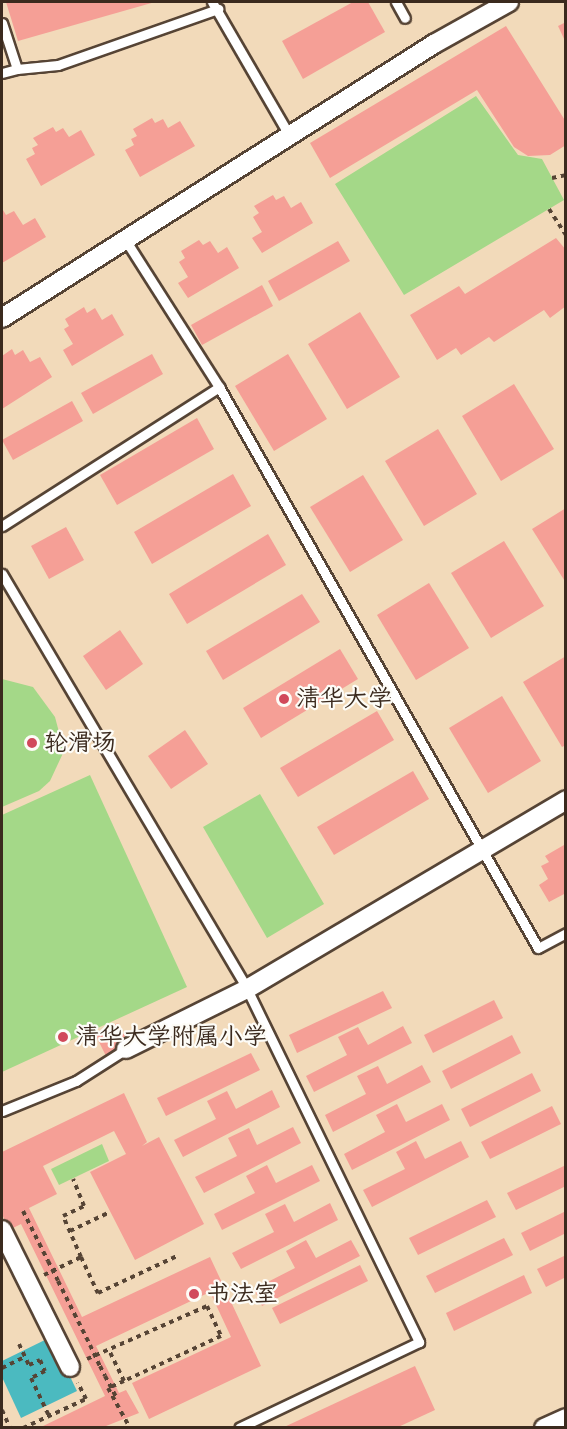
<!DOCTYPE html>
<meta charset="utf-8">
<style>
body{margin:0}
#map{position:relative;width:567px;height:1429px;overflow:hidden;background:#f2daba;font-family:Caveat,"LXGW WenKai TC",sans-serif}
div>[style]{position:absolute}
.green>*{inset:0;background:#a4d888}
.water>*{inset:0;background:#4bbac0}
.building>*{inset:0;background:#f59f96}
.path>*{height:4px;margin-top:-2px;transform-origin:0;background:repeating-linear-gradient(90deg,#564435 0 4.5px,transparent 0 9px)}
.roads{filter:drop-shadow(2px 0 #564435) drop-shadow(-2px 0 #564435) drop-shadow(0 2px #564435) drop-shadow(0 -2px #564435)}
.service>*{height:9px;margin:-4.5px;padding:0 4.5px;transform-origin:4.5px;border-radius:4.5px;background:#fff}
.minor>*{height:18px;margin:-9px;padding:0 9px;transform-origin:9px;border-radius:9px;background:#fff}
.path-bridge>*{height:4px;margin-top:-2px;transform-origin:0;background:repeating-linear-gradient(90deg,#564435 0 4.5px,transparent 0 9px)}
.dots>*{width:16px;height:16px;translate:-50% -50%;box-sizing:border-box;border:3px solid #fdfcf7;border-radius:50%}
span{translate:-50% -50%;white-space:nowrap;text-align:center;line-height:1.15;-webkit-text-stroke:4.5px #fdfcf7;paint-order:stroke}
.poi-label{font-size:24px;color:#3b2a1e}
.left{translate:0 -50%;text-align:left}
.frame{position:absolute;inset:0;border:3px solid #3b2a1e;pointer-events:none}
</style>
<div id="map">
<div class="green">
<i style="clip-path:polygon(476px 96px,518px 155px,542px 159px,564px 200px,404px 295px,335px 184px)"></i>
<i style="clip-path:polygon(2px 679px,33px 687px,55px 717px,64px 751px,50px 781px,39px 791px,2px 807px)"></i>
<i style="clip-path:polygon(90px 775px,187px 987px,2px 1072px,2px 815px)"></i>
<i style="clip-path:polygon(260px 794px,324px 904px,267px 938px,203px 827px)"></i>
<i style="clip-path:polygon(102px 1144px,109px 1161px,59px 1185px,51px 1169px)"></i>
</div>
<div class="water">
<i style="clip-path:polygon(51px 1337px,77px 1391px,21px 1418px,2px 1377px,2px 1361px)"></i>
</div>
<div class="building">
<i style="clip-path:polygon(6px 2px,155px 2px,18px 41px)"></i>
<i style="clip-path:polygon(353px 2px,368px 2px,385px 32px,303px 79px,282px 41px)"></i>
<i style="clip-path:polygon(566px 22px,566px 43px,558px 26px)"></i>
<i style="clip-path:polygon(506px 26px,566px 122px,566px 145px,550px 155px,528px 156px,514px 147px,477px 90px,330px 178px,310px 143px)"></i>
<i style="clip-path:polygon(152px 118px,155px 123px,163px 119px,168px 128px,180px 121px,195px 146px,140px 177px,125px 150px,134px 145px,131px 139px,137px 136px,133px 129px)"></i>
<i style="clip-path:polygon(53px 127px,56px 132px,63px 128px,69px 137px,81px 130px,95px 155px,41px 186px,26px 159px,35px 154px,32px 148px,38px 145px,33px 138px)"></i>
<i style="clip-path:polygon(273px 195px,276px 200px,284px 196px,291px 208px,301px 202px,313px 223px,262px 253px,252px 238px,262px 232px,253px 217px,259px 213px,254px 206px)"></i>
<i style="clip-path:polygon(3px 210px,6px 215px,14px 211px,23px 225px,35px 218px,46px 237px,2px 263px)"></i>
<i style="clip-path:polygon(556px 238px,566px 250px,566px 306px,550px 318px,544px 310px,494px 342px,489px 337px,461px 355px,456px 348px,437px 360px,410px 315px,459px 286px,465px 294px)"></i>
<i style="clip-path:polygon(199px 240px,203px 245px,210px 241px,218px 253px,227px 247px,239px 268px,188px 298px,178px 283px,188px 277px,179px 262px,185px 258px,181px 251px)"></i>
<i style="clip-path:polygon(338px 241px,350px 261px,279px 301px,268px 281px)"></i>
<i style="clip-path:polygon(262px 285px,273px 306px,202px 345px,191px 325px)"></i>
<i style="clip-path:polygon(84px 307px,87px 313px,95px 308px,102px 320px,112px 314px,124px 335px,72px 366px,63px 350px,73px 344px,64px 329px,69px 326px,65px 319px)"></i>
<i style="clip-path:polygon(360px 312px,400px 377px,347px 409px,308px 344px)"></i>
<i style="clip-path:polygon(12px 349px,15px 355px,23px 350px,30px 362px,40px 357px,52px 377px,2px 409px,2px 356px)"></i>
<i style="clip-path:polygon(152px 354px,163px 374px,93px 414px,81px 393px)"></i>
<i style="clip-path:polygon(288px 354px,327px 419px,274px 451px,235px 386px)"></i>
<i style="clip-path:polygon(514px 384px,554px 449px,501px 481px,462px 416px)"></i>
<i style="clip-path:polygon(72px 401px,83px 421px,13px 460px,2px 440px)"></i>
<i style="clip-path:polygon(197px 418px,214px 449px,117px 505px,100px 475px)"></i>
<i style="clip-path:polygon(438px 429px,477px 494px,424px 526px,385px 461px)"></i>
<i style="clip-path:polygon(233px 474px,251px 506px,152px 564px,134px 532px)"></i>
<i style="clip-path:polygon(363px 475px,403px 540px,350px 572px,310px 507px)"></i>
<i style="clip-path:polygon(566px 508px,566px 583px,532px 529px)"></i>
<i style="clip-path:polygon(66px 527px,84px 560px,49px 579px,31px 546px)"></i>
<i style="clip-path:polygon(268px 534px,286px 565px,187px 624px,169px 594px)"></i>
<i style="clip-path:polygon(504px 541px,544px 606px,491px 638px,451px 573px)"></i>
<i style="clip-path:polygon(429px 583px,469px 648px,416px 680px,377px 615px)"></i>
<i style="clip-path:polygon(302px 594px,320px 622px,223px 680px,206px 651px)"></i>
<i style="clip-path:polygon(120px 630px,143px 664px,106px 690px,83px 656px)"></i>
<i style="clip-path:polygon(340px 649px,358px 679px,261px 738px,243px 708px)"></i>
<i style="clip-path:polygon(566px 656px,566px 745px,562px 747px,523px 682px)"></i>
<i style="clip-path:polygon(502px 696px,541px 761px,488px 793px,449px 728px)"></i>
<i style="clip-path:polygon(377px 711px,394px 740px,298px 797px,280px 768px)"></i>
<i style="clip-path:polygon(185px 730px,208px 764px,171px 789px,148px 756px)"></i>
<i style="clip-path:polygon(413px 771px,429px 799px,334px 855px,317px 827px)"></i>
<i style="clip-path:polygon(564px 845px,566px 893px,549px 902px,539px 885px,548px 879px,541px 866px,549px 862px,545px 856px)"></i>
<i style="clip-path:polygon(383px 991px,392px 1008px,297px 1053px,289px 1035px)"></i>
<i style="clip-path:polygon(494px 1000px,503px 1018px,433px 1053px,424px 1035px)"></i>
<i style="clip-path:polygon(118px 1023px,129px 1044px,106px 1056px,95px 1034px)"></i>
<i style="clip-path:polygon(403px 1026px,412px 1043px,314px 1092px,306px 1076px,347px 1055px,338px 1037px,358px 1027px,368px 1045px)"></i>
<i style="clip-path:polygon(512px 1035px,521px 1053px,451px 1089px,442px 1071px)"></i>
<i style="clip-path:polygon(251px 1053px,260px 1070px,166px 1116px,157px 1098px)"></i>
<i style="clip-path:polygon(422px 1065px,431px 1082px,333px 1132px,325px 1115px,366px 1094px,357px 1076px,378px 1066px,387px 1084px)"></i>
<i style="clip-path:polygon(532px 1073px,541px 1091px,470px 1127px,461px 1109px)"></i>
<i style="clip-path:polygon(272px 1090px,280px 1107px,183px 1157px,174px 1140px,216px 1119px,207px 1101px,227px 1091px,236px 1109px)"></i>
<i style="clip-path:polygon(124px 1093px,147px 1142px,142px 1146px,159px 1137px,204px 1224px,135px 1260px,90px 1172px,126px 1154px,114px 1131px,43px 1166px,57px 1194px,29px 1208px,82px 1317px,210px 1257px,261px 1366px,149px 1419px,132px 1383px,231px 1337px,210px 1292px,96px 1346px,119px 1393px,126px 1390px,139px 1413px,101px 1428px,39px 1428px,105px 1396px,21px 1224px,9px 1230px,2px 1214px,2px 1152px)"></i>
<i style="clip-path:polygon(397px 1104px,406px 1122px,442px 1104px,450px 1120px,352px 1170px,344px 1154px,385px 1132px,376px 1115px)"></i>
<i style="clip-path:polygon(552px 1106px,561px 1124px,490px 1159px,481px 1142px)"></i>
<i style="clip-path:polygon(293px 1127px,301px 1143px,204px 1193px,195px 1177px,237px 1156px,228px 1138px,249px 1128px,257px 1145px)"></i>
<i style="clip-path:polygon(416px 1141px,425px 1159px,461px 1141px,469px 1157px,372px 1207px,363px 1190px,405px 1169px,396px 1152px)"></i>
<i style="clip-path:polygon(267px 1165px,276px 1183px,312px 1165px,320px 1181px,222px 1230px,214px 1214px,255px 1193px,246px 1176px)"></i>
<i style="clip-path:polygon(566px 1165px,566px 1186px,516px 1210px,507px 1193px)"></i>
<i style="clip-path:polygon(487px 1200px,496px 1217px,418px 1255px,409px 1238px)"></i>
<i style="clip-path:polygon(330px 1203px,338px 1220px,241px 1269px,232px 1253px,274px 1232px,265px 1214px,285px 1204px,294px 1222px)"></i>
<i style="clip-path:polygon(566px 1211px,566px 1233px,530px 1251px,521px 1233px)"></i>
<i style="clip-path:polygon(504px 1238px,513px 1255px,435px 1293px,426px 1276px)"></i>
<i style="clip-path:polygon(306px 1240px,316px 1258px,351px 1240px,360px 1256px,262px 1306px,254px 1289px,295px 1268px,286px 1251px)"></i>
<i style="clip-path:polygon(566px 1255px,566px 1277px,546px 1287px,537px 1269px)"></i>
<i style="clip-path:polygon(360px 1265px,368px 1281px,280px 1324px,272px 1308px)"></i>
<i style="clip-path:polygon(524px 1275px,532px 1293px,454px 1331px,446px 1313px)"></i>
<i style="clip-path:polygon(415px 1366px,435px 1410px,396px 1428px,282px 1428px)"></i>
</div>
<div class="path">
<i style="left:552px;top:178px;width:14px;rotate:-12deg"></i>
<i style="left:549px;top:209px;width:31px;rotate:57deg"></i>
<i style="left:23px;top:1211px;width:56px;rotate:63.4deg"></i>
<i style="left:70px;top:1231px;width:44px;rotate:-25.4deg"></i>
<i style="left:81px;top:1257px;width:40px;rotate:65deg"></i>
<i style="left:98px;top:1293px;width:87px;rotate:-25.1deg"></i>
<i style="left:44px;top:1275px;width:41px;rotate:-25.9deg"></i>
<i style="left:81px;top:1257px;width:45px;rotate:-113.7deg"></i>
<i style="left:63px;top:1216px;width:23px;rotate:-25deg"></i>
<i style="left:84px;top:1206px;width:29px;rotate:-112deg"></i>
<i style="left:58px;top:1281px;width:72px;rotate:63.4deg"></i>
<i style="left:19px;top:1344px;width:23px;rotate:65deg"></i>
<i style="left:29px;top:1365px;width:12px;rotate:-24deg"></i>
<i style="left:40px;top:1360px;width:12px;rotate:66deg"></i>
<i style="left:45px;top:1371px;width:16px;rotate:153deg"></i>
<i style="left:31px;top:1378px;width:42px;rotate:64.7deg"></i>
<i style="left:87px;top:1359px;width:131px;rotate:-23.8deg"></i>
<i style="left:207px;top:1306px;width:33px;rotate:65deg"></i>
<i style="left:221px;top:1336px;width:107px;rotate:155.1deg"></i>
<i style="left:124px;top:1381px;width:34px;rotate:-116deg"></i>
<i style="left:100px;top:1366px;width:11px;rotate:63deg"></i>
<i style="left:2px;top:1368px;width:25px;rotate:-26deg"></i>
<i style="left:124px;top:1381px;width:17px;rotate:156deg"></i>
<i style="left:108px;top:1388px;width:46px;rotate:61.2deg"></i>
<i style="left:2px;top:1410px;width:20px;rotate:66deg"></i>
<i style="left:23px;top:1428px;width:69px;rotate:-24.7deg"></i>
<i style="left:86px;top:1399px;width:18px;rotate:-117deg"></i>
</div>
<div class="roads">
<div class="service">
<i style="left:212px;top:2px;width:154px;rotate:59.9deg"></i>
<i style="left:396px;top:2px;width:18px;rotate:61deg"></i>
<i style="left:2px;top:23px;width:48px;rotate:71.9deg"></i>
<i style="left:17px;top:69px;width:41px;rotate:-5.6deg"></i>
<i style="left:58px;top:65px;width:170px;rotate:-19.3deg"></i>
<i style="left:2px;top:73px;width:16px;rotate:-15deg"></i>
<i style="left:126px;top:241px;width:173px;rotate:57.5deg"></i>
<i style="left:219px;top:387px;width:645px;rotate:60.38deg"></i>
<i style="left:538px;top:948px;width:32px;rotate:-28deg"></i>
<i style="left:2px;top:526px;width:258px;rotate:-32.6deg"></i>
<i style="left:2px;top:574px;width:482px;rotate:59.4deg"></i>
<i style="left:247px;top:989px;width:393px;rotate:64deg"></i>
<i style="left:419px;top:1342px;width:199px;rotate:154.5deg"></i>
<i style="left:2px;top:1111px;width:80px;rotate:-22.1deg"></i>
<i style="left:76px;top:1081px;width:59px;rotate:-32.6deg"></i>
</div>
<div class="minor">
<i style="left:2px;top:318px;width:512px;rotate:-32.39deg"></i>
<i style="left:434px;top:44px;width:86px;rotate:-29.2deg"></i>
<i style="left:126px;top:1049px;width:135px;rotate:-26.4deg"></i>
<i style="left:247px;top:989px;width:371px;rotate:-30.6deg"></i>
<i style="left:2px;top:1230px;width:153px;rotate:63.6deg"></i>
<i style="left:544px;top:1428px;width:24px;rotate:-24deg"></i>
</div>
</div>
<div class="path-bridge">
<i style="left:48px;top:1261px;width:22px;rotate:63deg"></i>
<i style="left:90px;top:1345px;width:23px;rotate:65deg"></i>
<i style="left:105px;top:1376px;width:24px;rotate:62deg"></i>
</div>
<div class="dots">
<i style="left:284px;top:699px;background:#d1495b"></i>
<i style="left:32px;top:743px;background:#d1495b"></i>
<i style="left:63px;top:1037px;background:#d1495b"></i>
<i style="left:194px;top:1294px;background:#d1495b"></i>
</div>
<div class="poi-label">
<span class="left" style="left:296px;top:699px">清华大学</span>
<span class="left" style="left:44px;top:743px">轮滑场</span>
<span class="left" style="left:75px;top:1037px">清华大学附属小学</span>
<span class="left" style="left:206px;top:1294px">书法室</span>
</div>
<div class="frame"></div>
</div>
